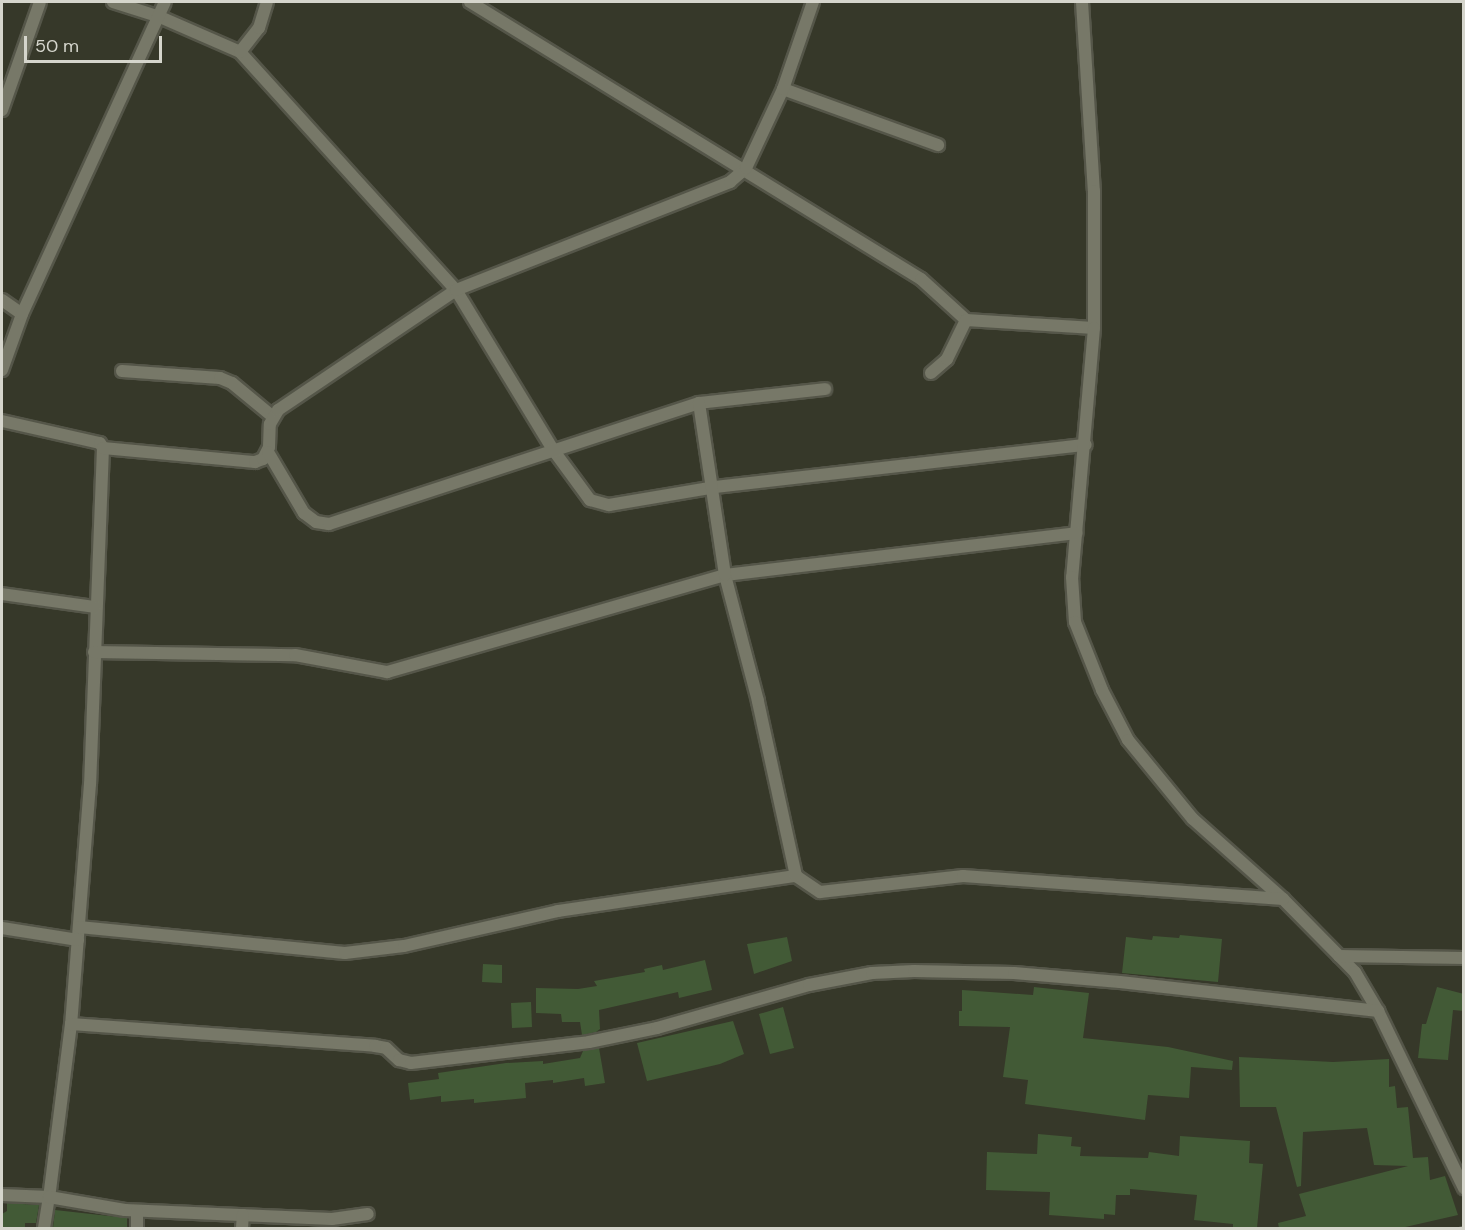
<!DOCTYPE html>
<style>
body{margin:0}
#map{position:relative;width:1465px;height:1230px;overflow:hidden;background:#363829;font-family:"DM Sans",sans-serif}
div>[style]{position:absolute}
.building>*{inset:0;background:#425a36}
.path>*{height:3px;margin-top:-1.5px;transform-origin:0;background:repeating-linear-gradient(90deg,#7e7f73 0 4.5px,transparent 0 7.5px)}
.roads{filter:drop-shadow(2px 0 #555649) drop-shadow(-2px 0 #555649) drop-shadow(0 2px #555649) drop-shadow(0 -2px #555649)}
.street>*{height:12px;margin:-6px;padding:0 6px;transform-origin:6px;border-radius:6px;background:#777868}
span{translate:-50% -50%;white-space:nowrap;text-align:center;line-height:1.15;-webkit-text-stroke:6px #363829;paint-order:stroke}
.frame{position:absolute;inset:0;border:3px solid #d5d5cc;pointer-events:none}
.scale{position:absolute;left:24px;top:36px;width:138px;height:27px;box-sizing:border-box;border:3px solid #d5d5cc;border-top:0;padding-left:8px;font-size:18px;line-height:21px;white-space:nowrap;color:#d5d5cc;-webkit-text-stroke:4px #363829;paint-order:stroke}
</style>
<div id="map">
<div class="building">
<i style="clip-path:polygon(1180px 935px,1222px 939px,1218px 982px,1122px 973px,1126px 937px,1152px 940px,1153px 936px,1179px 938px)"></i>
<i style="clip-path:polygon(787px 937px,792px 961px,754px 974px,747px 944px)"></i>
<i style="clip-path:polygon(705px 960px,712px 990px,679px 998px,678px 992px,599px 1010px,600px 1029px,596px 1032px,582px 1035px,580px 1022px,562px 1022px,561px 1014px,536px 1013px,536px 988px,578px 989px,597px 986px,594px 981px,645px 972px,644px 969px,662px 965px,663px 970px)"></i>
<i style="clip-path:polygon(483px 964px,502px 965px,502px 983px,482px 982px)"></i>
<i style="clip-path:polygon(1034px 987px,1089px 993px,1083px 1038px,1168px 1047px,1233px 1061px,1232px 1070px,1191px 1067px,1189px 1098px,1148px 1095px,1145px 1120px,1025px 1104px,1028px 1080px,1003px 1077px,1010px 1027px,959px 1026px,959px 1011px,962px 1011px,962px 990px,1033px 995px)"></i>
<i style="clip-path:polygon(1437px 987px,1464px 994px,1464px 1011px,1453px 1010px,1448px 1060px,1418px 1058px,1422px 1024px,1426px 1024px)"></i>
<i style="clip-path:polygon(531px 1002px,532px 1027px,512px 1028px,511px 1003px)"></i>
<i style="clip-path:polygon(783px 1007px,794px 1048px,770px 1054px,759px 1014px)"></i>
<i style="clip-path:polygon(733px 1021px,744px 1054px,720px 1064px,647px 1081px,637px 1043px)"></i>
<i style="clip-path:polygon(599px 1048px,605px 1083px,585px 1086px,584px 1078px,553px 1083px,553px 1080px,525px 1083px,526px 1098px,474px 1103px,474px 1099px,441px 1102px,441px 1096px,410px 1100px,408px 1083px,439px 1079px,438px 1073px,506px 1063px,543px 1061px,543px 1064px,580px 1058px,583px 1051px)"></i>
<i style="clip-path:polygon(1239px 1057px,1333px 1062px,1389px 1059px,1389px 1087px,1395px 1086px,1397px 1108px,1408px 1107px,1413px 1158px,1428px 1157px,1430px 1180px,1445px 1176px,1458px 1215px,1401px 1228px,1279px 1228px,1278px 1223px,1306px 1216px,1299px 1194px,1408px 1166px,1374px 1165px,1367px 1128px,1303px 1132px,1301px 1186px,1297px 1187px,1276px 1107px,1240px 1107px)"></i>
<i style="clip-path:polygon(1038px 1134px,1072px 1137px,1071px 1146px,1081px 1147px,1080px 1156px,1148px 1158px,1149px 1152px,1179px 1156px,1180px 1136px,1250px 1141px,1249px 1163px,1263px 1164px,1257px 1228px,1233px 1228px,1233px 1224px,1194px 1220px,1197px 1195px,1130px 1189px,1130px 1195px,1116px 1195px,1115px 1215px,1104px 1214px,1104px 1219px,1049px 1215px,1050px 1192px,986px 1190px,987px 1152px,1037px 1154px)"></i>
<i style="clip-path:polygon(7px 1203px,39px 1205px,36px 1223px,25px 1223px,25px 1228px,2px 1228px,2px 1214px,7px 1211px)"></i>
<i style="clip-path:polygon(55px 1210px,127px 1218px,127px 1228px,53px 1228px)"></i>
</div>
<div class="path">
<i style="left:1459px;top:1228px;width:5px;rotate:-11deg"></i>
</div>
<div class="roads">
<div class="street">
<i style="left:113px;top:2px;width:49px;rotate:17.7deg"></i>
<i style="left:160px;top:17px;width:87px;rotate:23.6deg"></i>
<i style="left:240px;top:52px;width:321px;rotate:47.8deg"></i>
<i style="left:456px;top:290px;width:188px;rotate:58.7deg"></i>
<i style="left:554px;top:451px;width:61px;rotate:53.7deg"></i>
<i style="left:590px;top:500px;width:20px;rotate:15deg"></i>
<i style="left:609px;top:505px;width:108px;rotate:-9.6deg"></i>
<i style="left:715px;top:487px;width:373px;rotate:-6.5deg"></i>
<i style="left:470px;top:2px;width:529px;rotate:31.56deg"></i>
<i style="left:921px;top:279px;width:61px;rotate:42.3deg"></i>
<i style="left:966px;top:320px;width:128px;rotate:3.6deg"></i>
<i style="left:1082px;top:2px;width:189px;rotate:86.4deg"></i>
<i style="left:1094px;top:191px;width:137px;rotate:90deg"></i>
<i style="left:1094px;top:328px;width:250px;rotate:95deg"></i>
<i style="left:1072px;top:577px;width:45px;rotate:86.2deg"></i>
<i style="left:1075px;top:622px;width:73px;rotate:68.3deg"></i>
<i style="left:1102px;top:690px;width:56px;rotate:62.5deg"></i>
<i style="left:1128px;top:740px;width:102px;rotate:50.6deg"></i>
<i style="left:1193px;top:819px;width:120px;rotate:41.6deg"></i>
<i style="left:1283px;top:899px;width:103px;rotate:45.4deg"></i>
<i style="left:1355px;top:972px;width:45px;rotate:59.5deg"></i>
<i style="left:1378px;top:1011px;width:197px;rotate:64.1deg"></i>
<i style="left:240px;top:52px;width:31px;rotate:-52deg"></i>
<i style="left:259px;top:28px;width:27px;rotate:-73deg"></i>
<i style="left:783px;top:89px;width:165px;rotate:19.9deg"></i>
<i style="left:2px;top:110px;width:114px;rotate:-70.6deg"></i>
<i style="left:2px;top:300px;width:24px;rotate:35deg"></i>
<i style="left:2px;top:370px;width:59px;rotate:-70.3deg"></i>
<i style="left:22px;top:314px;width:343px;rotate:-65.4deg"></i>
<i style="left:122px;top:371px;width:98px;rotate:4.1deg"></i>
<i style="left:220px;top:378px;width:13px;rotate:23deg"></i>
<i style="left:232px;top:383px;width:52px;rotate:39.5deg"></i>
<i style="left:931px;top:373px;width:21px;rotate:-41deg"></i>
<i style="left:947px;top:359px;width:43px;rotate:-64deg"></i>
<i style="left:2px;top:421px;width:100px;rotate:12.7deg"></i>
<i style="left:100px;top:443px;width:6px;rotate:59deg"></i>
<i style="left:103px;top:448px;width:336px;rotate:92.2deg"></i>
<i style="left:90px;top:784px;width:241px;rotate:94.5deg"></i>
<i style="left:71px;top:1024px;width:174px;rotate:97.2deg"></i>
<i style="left:49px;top:1197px;width:47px;rotate:-177.6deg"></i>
<i style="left:103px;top:448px;width:153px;rotate:5.3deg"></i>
<i style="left:255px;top:462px;width:9px;rotate:-21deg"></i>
<i style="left:263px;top:459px;width:13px;rotate:-63deg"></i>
<i style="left:269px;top:447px;width:23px;rotate:-88deg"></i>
<i style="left:270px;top:424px;width:16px;rotate:-60deg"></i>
<i style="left:278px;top:410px;width:215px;rotate:-34deg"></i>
<i style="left:456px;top:290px;width:295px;rotate:-21.5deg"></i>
<i style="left:730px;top:182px;width:21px;rotate:-41deg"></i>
<i style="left:746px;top:168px;width:87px;rotate:-64.9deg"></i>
<i style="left:783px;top:89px;width:92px;rotate:-71deg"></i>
<i style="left:268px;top:452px;width:71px;rotate:59.5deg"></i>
<i style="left:304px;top:513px;width:15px;rotate:37deg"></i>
<i style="left:316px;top:522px;width:13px;rotate:9deg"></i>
<i style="left:329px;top:524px;width:389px;rotate:-18.1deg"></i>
<i style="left:699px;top:403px;width:127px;rotate:-6.3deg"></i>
<i style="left:2px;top:594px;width:94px;rotate:8deg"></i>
<i style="left:94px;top:652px;width:201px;rotate:0.9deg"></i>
<i style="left:295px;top:655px;width:94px;rotate:10.5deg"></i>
<i style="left:387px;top:672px;width:352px;rotate:-16deg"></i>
<i style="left:725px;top:575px;width:354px;rotate:-6.8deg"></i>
<i style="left:796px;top:876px;width:29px;rotate:34deg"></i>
<i style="left:820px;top:892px;width:144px;rotate:-6.4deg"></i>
<i style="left:963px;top:876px;width:321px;rotate:4.1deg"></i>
<i style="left:79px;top:927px;width:267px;rotate:5.6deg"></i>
<i style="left:345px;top:953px;width:59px;rotate:-6.8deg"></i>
<i style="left:404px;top:946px;width:158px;rotate:-12.8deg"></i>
<i style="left:558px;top:911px;width:241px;rotate:-8.4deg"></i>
<i style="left:796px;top:876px;width:179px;rotate:-102.3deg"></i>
<i style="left:758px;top:701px;width:130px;rotate:-104.7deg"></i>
<i style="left:725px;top:575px;width:174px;rotate:-98.6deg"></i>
<i style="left:2px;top:928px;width:77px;rotate:9deg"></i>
<i style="left:1339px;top:956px;width:125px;rotate:0.9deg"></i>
<i style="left:71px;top:1024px;width:305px;rotate:4.1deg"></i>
<i style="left:375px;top:1046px;width:11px;rotate:10deg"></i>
<i style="left:386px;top:1048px;width:18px;rotate:43deg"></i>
<i style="left:399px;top:1060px;width:12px;rotate:14deg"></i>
<i style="left:411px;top:1063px;width:179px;rotate:-6.7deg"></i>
<i style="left:589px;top:1042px;width:69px;rotate:-11.6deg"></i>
<i style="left:657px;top:1028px;width:158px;rotate:-15.8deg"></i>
<i style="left:809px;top:985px;width:64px;rotate:-10.8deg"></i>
<i style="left:872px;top:973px;width:42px;rotate:-2.7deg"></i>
<i style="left:914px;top:971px;width:100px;rotate:1.1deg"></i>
<i style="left:1014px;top:973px;width:106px;rotate:4.9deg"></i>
<i style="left:1120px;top:982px;width:260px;rotate:6.4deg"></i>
<i style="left:44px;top:1228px;width:31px;rotate:-81deg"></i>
<i style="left:49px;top:1197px;width:77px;rotate:9.7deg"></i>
<i style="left:125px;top:1210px;width:207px;rotate:2.5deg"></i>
<i style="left:332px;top:1219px;width:36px;rotate:-8deg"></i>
<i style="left:137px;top:1228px;width:17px;rotate:-90deg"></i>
<i style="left:242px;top:1228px;width:13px;rotate:-86deg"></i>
</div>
</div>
<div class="frame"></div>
<div class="scale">50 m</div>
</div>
